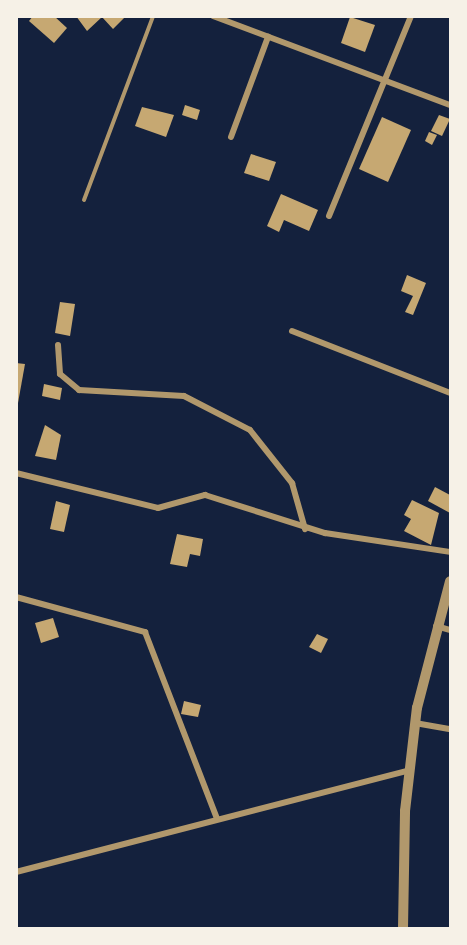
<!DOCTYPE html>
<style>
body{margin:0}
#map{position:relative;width:467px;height:945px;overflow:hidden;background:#14213d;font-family:"Source Sans 3",sans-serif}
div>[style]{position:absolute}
.building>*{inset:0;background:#c6a872}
.service>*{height:4px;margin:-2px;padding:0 2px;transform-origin:2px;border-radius:2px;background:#b1986c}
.minor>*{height:6px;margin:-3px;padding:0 3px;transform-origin:3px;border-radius:3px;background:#b1986c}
.tertiary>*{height:10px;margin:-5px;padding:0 5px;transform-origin:5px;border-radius:5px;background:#b1986c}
span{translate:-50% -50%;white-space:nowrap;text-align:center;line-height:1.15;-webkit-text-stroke:5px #f6f1e7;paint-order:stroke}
.frame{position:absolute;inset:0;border:18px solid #f6f1e7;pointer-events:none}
</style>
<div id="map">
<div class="building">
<i style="clip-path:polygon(33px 16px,54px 16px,67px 28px,54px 43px,29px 21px)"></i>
<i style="clip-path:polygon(76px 16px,126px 16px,113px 29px,102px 17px,87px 31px)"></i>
<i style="clip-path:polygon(350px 17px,375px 25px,365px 52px,341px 43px)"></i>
<i style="clip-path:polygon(185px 105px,200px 110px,197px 120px,182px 115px)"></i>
<i style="clip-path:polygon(142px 107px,174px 115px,166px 137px,135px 126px)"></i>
<i style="clip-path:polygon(439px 115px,450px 119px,442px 136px,431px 131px)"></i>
<i style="clip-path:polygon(382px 117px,411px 130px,388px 182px,359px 169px)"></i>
<i style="clip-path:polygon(429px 132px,437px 135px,432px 145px,425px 141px)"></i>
<i style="clip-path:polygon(251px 154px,276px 162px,269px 181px,244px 173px)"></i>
<i style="clip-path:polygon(281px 194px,318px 210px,309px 231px,284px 220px,279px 232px,267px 226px)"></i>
<i style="clip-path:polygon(407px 275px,426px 283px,413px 315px,405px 312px,413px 296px,401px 291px)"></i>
<i style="clip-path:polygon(60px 302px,75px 304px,70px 336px,55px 333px)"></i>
<i style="clip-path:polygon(16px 363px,25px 364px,18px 403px,16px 403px)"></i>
<i style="clip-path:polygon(44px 384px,62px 388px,60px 400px,42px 396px)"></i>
<i style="clip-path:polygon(45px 425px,61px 435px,56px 460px,35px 456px)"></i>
<i style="clip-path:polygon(435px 487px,450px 495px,450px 513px,428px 501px)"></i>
<i style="clip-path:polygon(412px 500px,439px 513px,431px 545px,404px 531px,411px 519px,404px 515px)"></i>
<i style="clip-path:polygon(56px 501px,70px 505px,64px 532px,50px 529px)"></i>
<i style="clip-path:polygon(177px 534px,203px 539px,200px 556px,190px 554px,187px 567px,170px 564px)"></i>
<i style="clip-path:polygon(53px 618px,59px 637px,41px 643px,35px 623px)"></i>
<i style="clip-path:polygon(317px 634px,328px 639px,321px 653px,309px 647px)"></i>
<i style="clip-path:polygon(184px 701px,201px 705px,198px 717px,181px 714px)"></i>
</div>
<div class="service">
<i style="left:84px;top:200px;width:197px;rotate:-69.4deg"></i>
</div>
<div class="minor">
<i style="left:213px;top:16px;width:253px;rotate:20.6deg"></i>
<i style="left:231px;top:137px;width:107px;rotate:-69.7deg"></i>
<i style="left:329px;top:216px;width:216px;rotate:-67.7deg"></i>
<i style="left:292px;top:331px;width:170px;rotate:21.4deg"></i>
<i style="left:58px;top:345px;width:29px;rotate:86deg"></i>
<i style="left:60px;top:374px;width:25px;rotate:40deg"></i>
<i style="left:79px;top:390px;width:105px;rotate:3.3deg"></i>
<i style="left:184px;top:396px;width:74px;rotate:27.3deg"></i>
<i style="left:250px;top:430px;width:68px;rotate:51.6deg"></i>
<i style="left:292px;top:483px;width:48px;rotate:74.2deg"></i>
<i style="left:16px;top:473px;width:146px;rotate:13.8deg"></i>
<i style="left:158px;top:508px;width:49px;rotate:-15.5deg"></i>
<i style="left:205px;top:495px;width:126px;rotate:17.6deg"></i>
<i style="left:325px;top:533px;width:126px;rotate:8.6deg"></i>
<i style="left:16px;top:597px;width:134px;rotate:15.2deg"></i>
<i style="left:145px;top:632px;width:200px;rotate:68.9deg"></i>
<i style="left:436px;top:626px;width:15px;rotate:16deg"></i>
<i style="left:415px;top:723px;width:36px;rotate:10deg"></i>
<i style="left:16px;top:872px;width:406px;rotate:-14.5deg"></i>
</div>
<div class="tertiary">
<i style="left:403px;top:928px;width:117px;rotate:-89deg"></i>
<i style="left:405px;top:811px;width:104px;rotate:-83.4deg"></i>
<i style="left:417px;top:708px;width:131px;rotate:-75.4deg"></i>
</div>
<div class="frame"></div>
</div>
